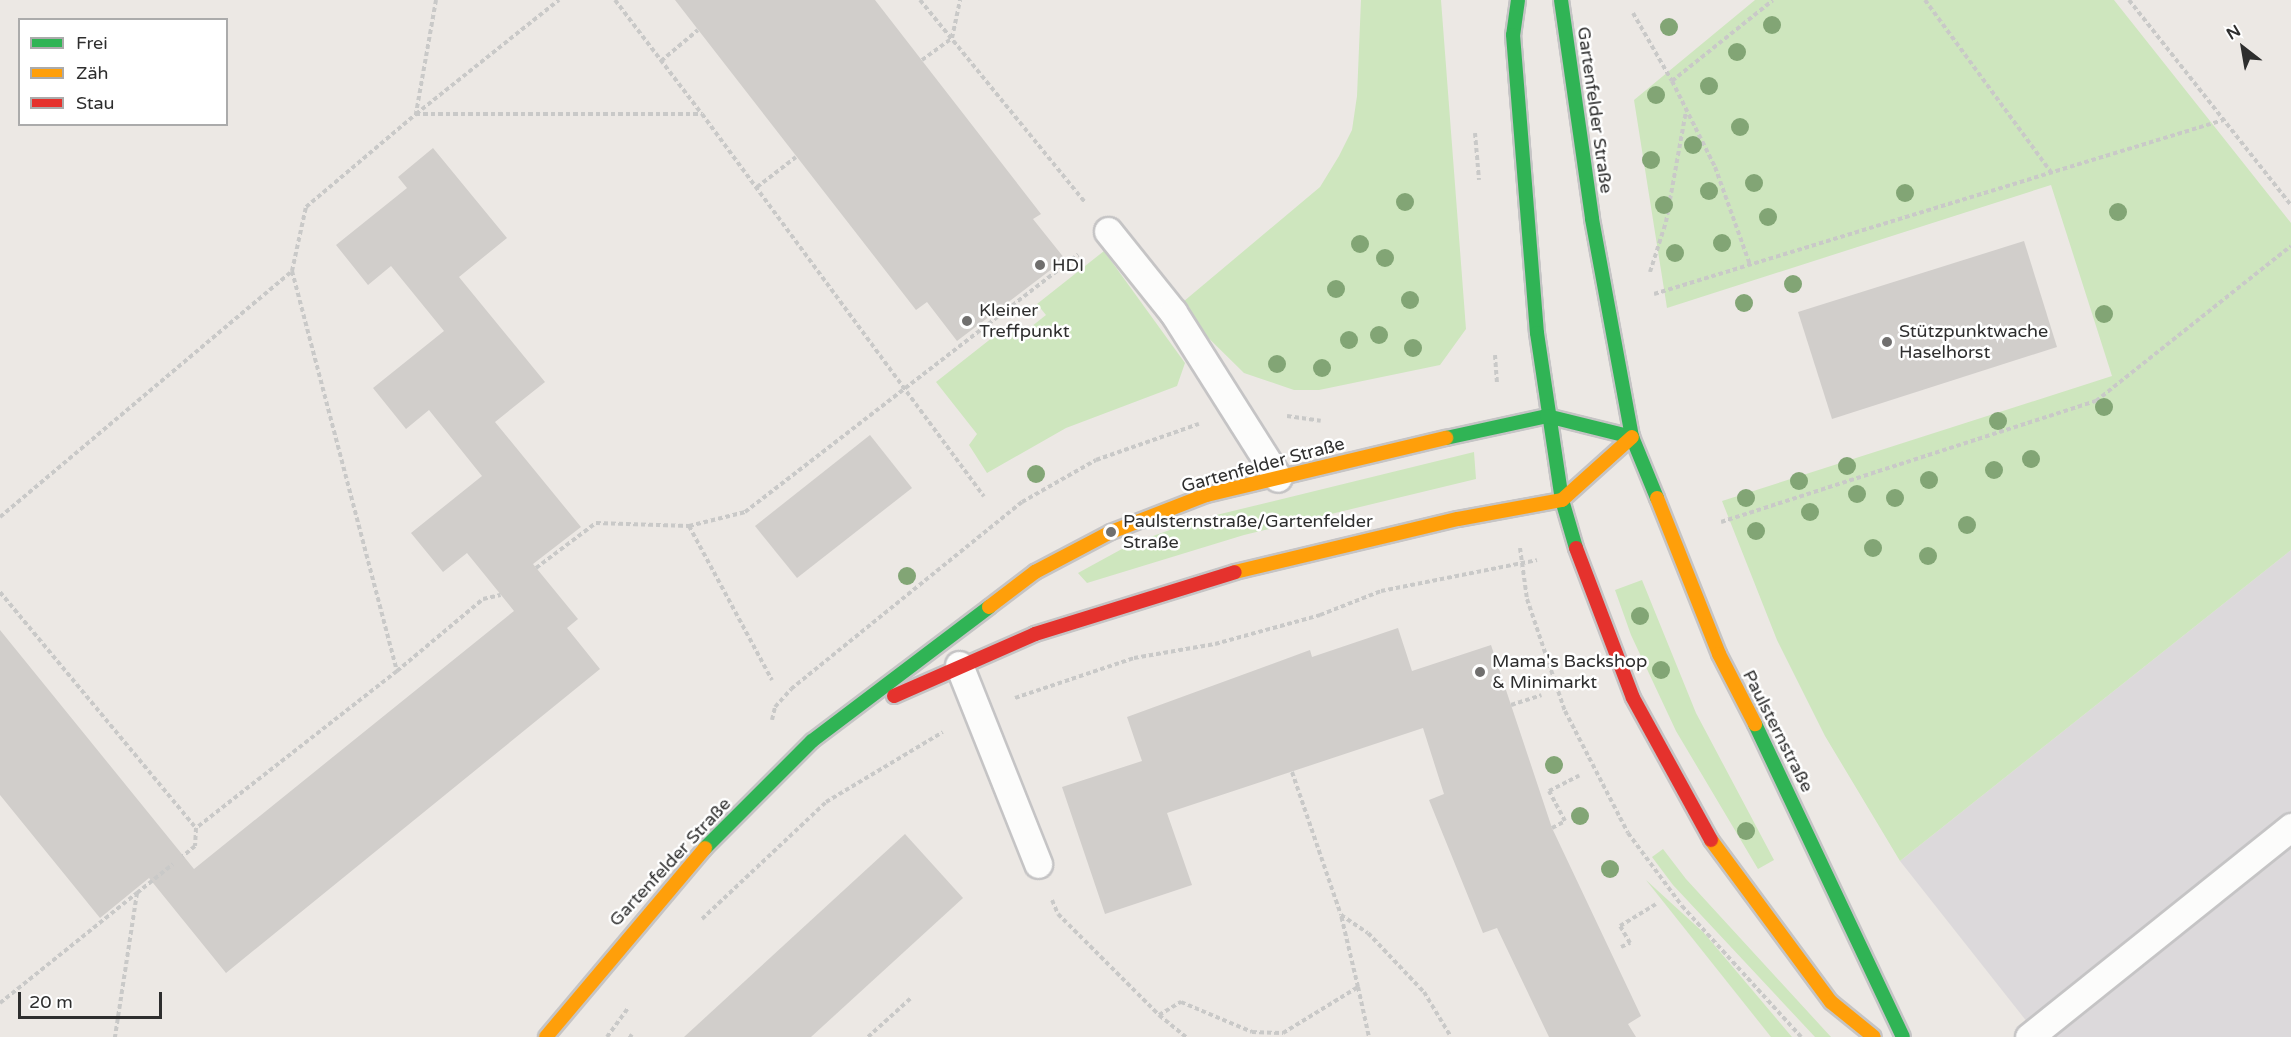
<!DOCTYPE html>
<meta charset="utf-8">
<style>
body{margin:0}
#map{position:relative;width:2291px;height:1037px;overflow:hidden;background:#ece8e4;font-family:"Varela Round",sans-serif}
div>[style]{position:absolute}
.industrial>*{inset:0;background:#dcd9db}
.green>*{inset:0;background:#cee6be}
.building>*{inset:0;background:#d1cecb}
.path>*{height:4px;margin-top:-2px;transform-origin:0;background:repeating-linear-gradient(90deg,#c9c9c8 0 4.5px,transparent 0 7.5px)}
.roads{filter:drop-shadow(2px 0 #c5c4c5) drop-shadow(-2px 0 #c5c4c5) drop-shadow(0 2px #c5c4c5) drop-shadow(0 -2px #c5c4c5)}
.lane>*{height:27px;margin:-13.5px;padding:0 13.5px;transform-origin:13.5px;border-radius:13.5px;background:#fcfcfb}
.fast>*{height:14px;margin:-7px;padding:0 7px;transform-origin:7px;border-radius:7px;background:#30b455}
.slow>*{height:14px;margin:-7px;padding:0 7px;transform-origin:7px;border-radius:7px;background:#ff9f0a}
.jam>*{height:14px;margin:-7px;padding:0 7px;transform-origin:7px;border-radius:7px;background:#e5322d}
.trees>*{width:18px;height:18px;margin:-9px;border-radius:50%;background:#82a575}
.dots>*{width:16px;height:16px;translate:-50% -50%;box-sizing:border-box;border:3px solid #fff;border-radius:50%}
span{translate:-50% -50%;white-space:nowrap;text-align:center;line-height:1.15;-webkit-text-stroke:5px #fff;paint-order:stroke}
.street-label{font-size:18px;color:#2e2e2e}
.poi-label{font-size:18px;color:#2e2e2e}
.left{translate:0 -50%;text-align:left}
.legend{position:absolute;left:18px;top:18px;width:210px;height:108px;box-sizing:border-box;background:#fff;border:2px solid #ababab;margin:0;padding:8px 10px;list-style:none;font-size:18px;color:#2e2e2e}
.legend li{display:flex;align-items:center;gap:12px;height:30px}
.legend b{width:30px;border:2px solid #ababab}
.north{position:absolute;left:2213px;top:18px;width:60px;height:60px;-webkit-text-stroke:4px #fff;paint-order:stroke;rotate:329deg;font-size:16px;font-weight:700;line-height:24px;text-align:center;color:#2e2e2e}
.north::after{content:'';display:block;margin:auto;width:21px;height:27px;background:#2e2e2e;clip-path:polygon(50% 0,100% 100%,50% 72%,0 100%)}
.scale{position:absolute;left:18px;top:992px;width:144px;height:27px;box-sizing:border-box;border:3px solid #2e2e2e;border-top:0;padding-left:8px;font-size:18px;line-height:21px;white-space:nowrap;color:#2e2e2e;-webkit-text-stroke:4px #fff;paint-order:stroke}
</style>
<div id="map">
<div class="industrial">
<i style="clip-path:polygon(2291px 550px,2291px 1037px,2039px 1037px,1900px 861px)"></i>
</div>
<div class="green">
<i style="clip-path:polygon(1361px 0,1441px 0,1466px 329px,1440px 365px,1319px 390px,1294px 390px,1244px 373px,1177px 307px,1320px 187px,1339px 156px,1352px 130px,1357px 96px)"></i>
<i style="clip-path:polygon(1755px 0,2114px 0,2291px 223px,2291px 550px,1900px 861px,1825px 736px,1777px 640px,1722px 501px,2112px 376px,2051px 185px,1667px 308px,1634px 100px)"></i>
<i style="clip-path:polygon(1104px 251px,1185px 363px,1177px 386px,1066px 428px,987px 473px,969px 445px,977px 434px,936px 382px,1007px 326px,1017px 338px,1046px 315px,1037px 304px)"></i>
<i style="clip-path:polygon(1474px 452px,1476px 479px,1244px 535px,1087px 583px,1078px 573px,1131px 544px,1200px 519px)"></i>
<i style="clip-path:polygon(1642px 580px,1696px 713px,1774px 860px,1758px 869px,1676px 731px,1631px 635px,1615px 590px)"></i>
<i style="clip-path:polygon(1663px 849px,1686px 879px,1831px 1037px,1815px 1037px,1673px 885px,1652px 857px)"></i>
<i style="clip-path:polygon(1646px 880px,1704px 933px,1792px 1037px,1771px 1037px)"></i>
</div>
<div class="building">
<i style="clip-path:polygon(675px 0,875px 0,1041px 214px,1033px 219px,1065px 259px,957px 341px,927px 302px,916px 310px)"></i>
<i style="clip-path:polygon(433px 148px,507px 238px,459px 277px,545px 382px,495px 422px,581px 527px,533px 564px,578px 619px,567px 628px,600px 669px,226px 973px,149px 878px,100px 918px,0 795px,0 630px,194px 869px,514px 611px,467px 553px,443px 572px,411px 533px,482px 476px,429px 410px,406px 429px,373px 388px,444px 331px,391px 266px,368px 285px,336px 245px,407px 188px,398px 177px)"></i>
<i style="clip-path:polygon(2024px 241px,2057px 347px,1832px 419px,1798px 312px)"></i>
<i style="clip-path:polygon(870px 435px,912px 488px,797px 578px,755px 526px)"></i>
<i style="clip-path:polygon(1398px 628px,1412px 671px,1491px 645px,1552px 828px,1641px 1016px,1628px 1024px,1636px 1037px,1549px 1037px,1497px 928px,1483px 933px,1429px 800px,1444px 794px,1423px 728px,1167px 813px,1192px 885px,1105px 914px,1062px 787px,1142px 761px,1127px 717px,1310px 650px,1312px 657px)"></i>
<i style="clip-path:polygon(905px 834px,963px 898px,811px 1037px,684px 1037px)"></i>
</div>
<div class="path">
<i style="left:436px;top:0;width:116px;rotate:100deg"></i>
<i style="left:416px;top:114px;width:183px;rotate:-38.6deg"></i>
<i style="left:615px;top:0;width:143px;rotate:52.7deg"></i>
<i style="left:920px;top:0;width:261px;rotate:50.8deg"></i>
<i style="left:1925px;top:0;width:217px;rotate:53.8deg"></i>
<i style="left:2129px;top:0;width:261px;rotate:51.7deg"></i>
<i style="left:1633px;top:13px;width:78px;rotate:60.2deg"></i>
<i style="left:1672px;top:81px;width:129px;rotate:-38.7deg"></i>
<i style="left:922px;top:60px;width:37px;rotate:-36deg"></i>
<i style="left:952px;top:38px;width:39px;rotate:-78deg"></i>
<i style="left:661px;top:61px;width:48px;rotate:-40deg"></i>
<i style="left:1672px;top:81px;width:96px;rotate:63.4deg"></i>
<i style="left:1715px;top:167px;width:104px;rotate:70.3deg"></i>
<i style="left:1475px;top:133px;width:47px;rotate:85.1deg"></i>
<i style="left:757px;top:187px;width:49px;rotate:-37.6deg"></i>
<i style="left:292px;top:271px;width:66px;rotate:-77.7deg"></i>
<i style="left:306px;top:207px;width:144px;rotate:-40.2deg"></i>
<i style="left:416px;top:114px;width:286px"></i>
<i style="left:702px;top:114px;width:475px;rotate:53.6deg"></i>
<i style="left:1650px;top:272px;width:52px;rotate:-72.3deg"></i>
<i style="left:1666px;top:222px;width:113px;rotate:-79.8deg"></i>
<i style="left:1654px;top:294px;width:595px;rotate:-17deg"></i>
<i style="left:1495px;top:355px;width:28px;rotate:86deg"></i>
<i style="left:1287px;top:416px;width:34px;rotate:8deg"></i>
<i style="left:0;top:517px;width:382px;rotate:-40.1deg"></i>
<i style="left:292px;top:271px;width:414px;rotate:75.3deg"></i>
<i style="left:397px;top:671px;width:255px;rotate:142deg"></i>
<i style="left:1721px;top:522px;width:394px;rotate:-17.9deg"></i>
<i style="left:2096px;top:401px;width:249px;rotate:-38.5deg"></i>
<i style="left:689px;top:526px;width:175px;rotate:61.7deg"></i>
<i style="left:1520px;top:548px;width:51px;rotate:82.2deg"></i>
<i style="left:1527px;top:599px;width:118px;rotate:71.3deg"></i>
<i style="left:1565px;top:711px;width:137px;rotate:62.7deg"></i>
<i style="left:1628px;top:833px;width:91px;rotate:53.5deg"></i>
<i style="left:1682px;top:906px;width:177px;rotate:47.7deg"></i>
<i style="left:536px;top:568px;width:75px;rotate:-36.9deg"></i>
<i style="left:596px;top:523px;width:93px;rotate:1.8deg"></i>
<i style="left:689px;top:526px;width:58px;rotate:-14deg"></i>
<i style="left:745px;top:512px;width:421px;rotate:-37.7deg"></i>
<i style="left:0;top:592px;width:307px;rotate:50.3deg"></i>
<i style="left:196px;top:828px;width:18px;rotate:93deg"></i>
<i style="left:195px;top:846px;width:16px;rotate:140deg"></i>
<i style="left:397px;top:671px;width:112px;rotate:-39.9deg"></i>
<i style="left:483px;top:599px;width:18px;rotate:-13deg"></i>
<i style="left:1015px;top:698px;width:126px;rotate:-18.6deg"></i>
<i style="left:1134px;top:658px;width:82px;rotate:-9.8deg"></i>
<i style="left:1215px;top:644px;width:109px;rotate:-15.4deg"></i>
<i style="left:1320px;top:615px;width:66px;rotate:-21.5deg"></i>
<i style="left:1381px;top:591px;width:159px;rotate:-11.2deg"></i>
<i style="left:1511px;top:705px;width:32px;rotate:-18deg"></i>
<i style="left:772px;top:720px;width:13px;rotate:-77deg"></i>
<i style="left:775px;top:707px;width:24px;rotate:-48deg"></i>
<i style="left:791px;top:689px;width:297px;rotate:-39deg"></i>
<i style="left:1022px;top:502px;width:85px;rotate:-29.6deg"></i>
<i style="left:1096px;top:460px;width:109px;rotate:-19.3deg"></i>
<i style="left:1292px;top:772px;width:151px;rotate:71.1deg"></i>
<i style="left:1341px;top:915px;width:32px;rotate:34deg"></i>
<i style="left:1368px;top:933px;width:81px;rotate:46.5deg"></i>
<i style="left:1424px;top:992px;width:52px;rotate:59deg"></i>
<i style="left:1552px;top:828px;width:15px;rotate:-28deg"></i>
<i style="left:1565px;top:821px;width:34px;rotate:-118deg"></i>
<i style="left:1549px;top:791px;width:34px;rotate:-27deg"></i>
<i style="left:137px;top:893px;width:46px;rotate:-38.9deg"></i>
<i style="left:1052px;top:900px;width:15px;rotate:67deg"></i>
<i style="left:1058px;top:914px;width:143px;rotate:45deg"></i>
<i style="left:702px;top:919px;width:170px;rotate:-43.3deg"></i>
<i style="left:826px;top:802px;width:136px;rotate:-30.9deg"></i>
<i style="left:1621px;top:947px;width:10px;rotate:-24deg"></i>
<i style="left:1630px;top:943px;width:20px;rotate:-120deg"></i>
<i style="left:1620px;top:926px;width:42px;rotate:-31.4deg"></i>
<i style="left:1358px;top:987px;width:51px;rotate:77.6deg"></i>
<i style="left:0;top:1003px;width:176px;rotate:-38.8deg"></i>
<i style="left:137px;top:893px;width:146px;rotate:98.7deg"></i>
<i style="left:629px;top:1035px;width:4px;rotate:34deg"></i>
<i style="left:607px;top:1037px;width:36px;rotate:-54deg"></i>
<i style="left:868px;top:1037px;width:58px;rotate:-42.2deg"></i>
<i style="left:1186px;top:1037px;width:35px;rotate:-141deg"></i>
<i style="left:1159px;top:1015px;width:26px;rotate:-31deg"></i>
<i style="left:1181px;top:1002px;width:77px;rotate:22.9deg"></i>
<i style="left:1252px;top:1032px;width:31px;rotate:2deg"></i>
<i style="left:1283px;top:1033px;width:88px;rotate:-31.5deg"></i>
<i style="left:1358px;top:987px;width:74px;rotate:-103.3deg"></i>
</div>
<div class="roads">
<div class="lane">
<i style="left:1108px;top:231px;width:104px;rotate:51.3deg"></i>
<i style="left:1173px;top:312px;width:196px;rotate:57.7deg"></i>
<i style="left:959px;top:665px;width:214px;rotate:68.3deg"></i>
<i style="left:2029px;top:1037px;width:336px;rotate:-38.7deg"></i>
</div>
<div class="fast">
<i style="left:1518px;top:0;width:35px;rotate:98deg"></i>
<i style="left:1513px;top:35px;width:299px;rotate:85.4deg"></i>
<i style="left:1537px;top:333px;width:169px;rotate:81.5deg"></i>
<i style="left:1562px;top:500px;width:50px;rotate:73.7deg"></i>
<i style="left:1561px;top:0;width:221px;rotate:81.9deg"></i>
<i style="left:1592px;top:219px;width:222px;rotate:79.6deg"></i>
<i style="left:1632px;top:437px;width:66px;rotate:67.7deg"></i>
<i style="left:1446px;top:438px;width:103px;rotate:-12.3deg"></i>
<i style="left:1547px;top:416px;width:88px;rotate:13.9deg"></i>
<i style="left:1755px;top:724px;width:346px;rotate:64.7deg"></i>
<i style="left:705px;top:848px;width:151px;rotate:-45deg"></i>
<i style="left:812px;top:741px;width:222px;rotate:-37.1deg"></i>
</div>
<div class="slow">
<i style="left:1657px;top:498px;width:168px;rotate:68.3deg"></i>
<i style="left:1719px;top:654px;width:79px;rotate:62.8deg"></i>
<i style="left:1235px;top:572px;width:229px;rotate:-13.4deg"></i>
<i style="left:1458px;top:519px;width:106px;rotate:-10.4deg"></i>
<i style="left:1562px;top:500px;width:94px;rotate:-42deg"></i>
<i style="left:989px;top:607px;width:58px;rotate:-37.3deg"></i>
<i style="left:1035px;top:572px;width:86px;rotate:-27.8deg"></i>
<i style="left:1111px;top:532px;width:102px;rotate:-21.3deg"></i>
<i style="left:1206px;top:495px;width:247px;rotate:-13.4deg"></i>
<i style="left:1711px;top:840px;width:202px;rotate:53.5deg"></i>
<i style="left:1831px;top:1002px;width:55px;rotate:39.1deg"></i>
<i style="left:546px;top:1037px;width:247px;rotate:-49.9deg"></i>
</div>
<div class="jam">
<i style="left:1576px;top:548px;width:160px;rotate:69.2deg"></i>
<i style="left:1633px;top:698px;width:162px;rotate:61.2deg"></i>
<i style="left:894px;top:696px;width:154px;rotate:-23.7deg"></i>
<i style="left:1035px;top:634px;width:209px;rotate:-17.2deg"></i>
</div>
</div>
<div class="trees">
<i style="left:1772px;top:25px"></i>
<i style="left:1669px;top:27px"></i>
<i style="left:1737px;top:52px"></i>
<i style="left:1709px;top:86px"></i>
<i style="left:1656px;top:95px"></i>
<i style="left:1740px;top:127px"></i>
<i style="left:1693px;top:145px"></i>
<i style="left:1651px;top:160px"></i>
<i style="left:1754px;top:183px"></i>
<i style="left:1709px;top:191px"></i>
<i style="left:1905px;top:193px"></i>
<i style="left:1405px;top:202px"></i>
<i style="left:1664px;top:205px"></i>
<i style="left:2118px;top:212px"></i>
<i style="left:1768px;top:217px"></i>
<i style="left:1722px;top:243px"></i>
<i style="left:1360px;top:244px"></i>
<i style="left:1675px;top:253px"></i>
<i style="left:1385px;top:258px"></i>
<i style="left:1793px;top:284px"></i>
<i style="left:1336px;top:289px"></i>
<i style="left:1410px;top:300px"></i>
<i style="left:1744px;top:303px"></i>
<i style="left:2104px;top:314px"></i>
<i style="left:1379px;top:335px"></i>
<i style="left:1349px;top:340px"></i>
<i style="left:1413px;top:348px"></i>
<i style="left:1277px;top:364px"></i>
<i style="left:1322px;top:368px"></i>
<i style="left:2104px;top:407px"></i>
<i style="left:1998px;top:421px"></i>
<i style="left:2031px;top:459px"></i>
<i style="left:1847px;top:466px"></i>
<i style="left:1994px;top:470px"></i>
<i style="left:1036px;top:474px"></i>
<i style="left:1929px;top:480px"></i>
<i style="left:1799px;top:481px"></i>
<i style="left:1857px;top:494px"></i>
<i style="left:1746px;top:498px"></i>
<i style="left:1895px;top:498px"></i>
<i style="left:1810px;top:512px"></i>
<i style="left:1967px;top:525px"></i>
<i style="left:1756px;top:531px"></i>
<i style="left:1873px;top:548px"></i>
<i style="left:1928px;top:556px"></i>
<i style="left:907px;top:576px"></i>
<i style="left:1640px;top:616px"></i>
<i style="left:1661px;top:670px"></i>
<i style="left:1554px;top:765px"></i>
<i style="left:1580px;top:816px"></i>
<i style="left:1746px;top:831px"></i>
<i style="left:1610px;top:869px"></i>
</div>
<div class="dots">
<i style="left:1040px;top:265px;background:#706f6e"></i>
<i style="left:967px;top:321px;background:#706f6e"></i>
<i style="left:1887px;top:342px;background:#706f6e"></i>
<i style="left:1111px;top:532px;background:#706f6e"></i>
<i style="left:1480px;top:672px;background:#706f6e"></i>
</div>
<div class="street-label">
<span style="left:1595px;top:110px;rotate:82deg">Gartenfelder Straße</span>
<span style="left:1263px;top:465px;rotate:-15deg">Gartenfelder Straße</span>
<span style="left:1778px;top:731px;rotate:63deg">Paulsternstraße</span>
<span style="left:670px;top:862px;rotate:-47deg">Gartenfelder Straße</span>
</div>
<div class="poi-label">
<span class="left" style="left:1052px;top:265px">HDI</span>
<span class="left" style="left:979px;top:321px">Kleiner<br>Treffpunkt</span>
<span class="left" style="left:1899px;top:342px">Stützpunktwache<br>Haselhorst</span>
<span class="left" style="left:1123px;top:532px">Paulsternstraße/Gartenfelder<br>Straße</span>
<span class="left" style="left:1492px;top:672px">Mama's Backshop<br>&amp; Minimarkt</span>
</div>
<ul class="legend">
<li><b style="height:8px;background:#30b455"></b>Frei</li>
<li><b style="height:8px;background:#ff9f0a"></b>Zäh</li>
<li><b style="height:8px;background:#e5322d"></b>Stau</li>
</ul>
<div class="north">N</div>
<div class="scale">20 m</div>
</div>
